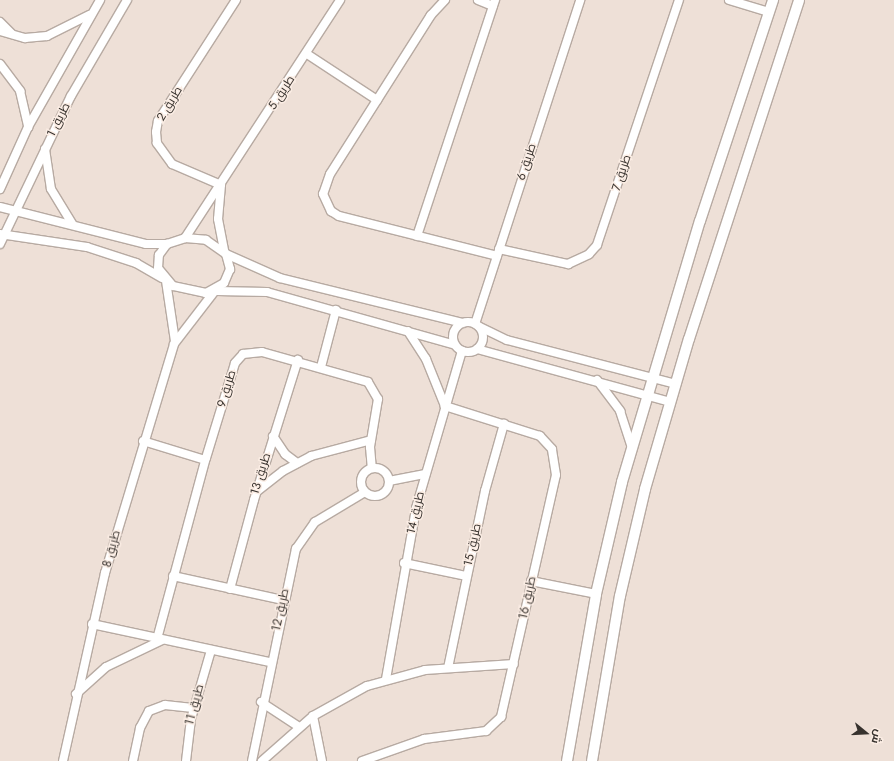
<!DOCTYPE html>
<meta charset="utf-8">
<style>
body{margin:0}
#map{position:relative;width:894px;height:761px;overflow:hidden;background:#eee0d7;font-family:Jost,Cairo,sans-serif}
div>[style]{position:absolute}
.roads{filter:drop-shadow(1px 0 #b7aaa2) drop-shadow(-1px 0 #b7aaa2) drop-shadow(0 1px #b7aaa2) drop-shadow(0 -1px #b7aaa2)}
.minor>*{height:8px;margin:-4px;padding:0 4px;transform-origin:4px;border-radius:4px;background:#fff}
.minor>.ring{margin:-4px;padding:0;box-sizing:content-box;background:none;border:8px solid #fff;border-radius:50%}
.tertiary>*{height:10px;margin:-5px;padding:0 5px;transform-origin:5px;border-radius:5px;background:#fff}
span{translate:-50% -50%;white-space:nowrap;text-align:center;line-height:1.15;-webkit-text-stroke:3px #fbede4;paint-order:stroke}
.street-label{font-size:12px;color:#37322e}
.north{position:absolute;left:846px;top:713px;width:40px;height:40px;-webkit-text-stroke:3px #fbede4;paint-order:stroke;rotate:108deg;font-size:11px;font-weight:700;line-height:16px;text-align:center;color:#37322e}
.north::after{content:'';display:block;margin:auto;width:14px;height:18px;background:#37322e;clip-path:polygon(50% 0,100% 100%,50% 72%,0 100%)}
</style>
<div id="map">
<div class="roads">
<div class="minor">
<i style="left:445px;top:0;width:21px;rotate:133deg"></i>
<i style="left:431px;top:15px;width:188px;rotate:122.4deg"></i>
<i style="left:330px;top:174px;width:21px;rotate:109deg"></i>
<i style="left:323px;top:194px;width:19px;rotate:65deg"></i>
<i style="left:331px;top:211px;width:9px;rotate:32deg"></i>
<i style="left:339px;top:216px;width:163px;rotate:14.2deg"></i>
<i style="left:478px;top:0;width:16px;rotate:22deg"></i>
<i style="left:729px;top:0;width:42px;rotate:16.7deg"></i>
<i style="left:0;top:22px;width:17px;rotate:45deg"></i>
<i style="left:0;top:31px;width:26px;rotate:16deg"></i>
<i style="left:25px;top:38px;width:22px;rotate:-5deg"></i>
<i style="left:47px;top:36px;width:47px;rotate:-26.6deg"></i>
<i style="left:307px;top:54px;width:84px;rotate:33.3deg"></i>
<i style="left:0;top:64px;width:34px;rotate:53deg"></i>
<i style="left:20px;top:91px;width:37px;rotate:77deg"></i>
<i style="left:45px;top:149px;width:40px;rotate:81.5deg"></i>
<i style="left:51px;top:189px;width:42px;rotate:58.6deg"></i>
<i style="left:221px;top:185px;width:53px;rotate:-156.8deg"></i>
<i style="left:172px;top:164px;width:26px;rotate:-126deg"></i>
<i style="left:157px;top:143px;width:11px;rotate:-95deg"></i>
<i style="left:156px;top:132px;width:11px;rotate:-80deg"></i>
<i style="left:158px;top:121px;width:144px;rotate:-57.2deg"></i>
<i style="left:221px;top:185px;width:34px;rotate:95deg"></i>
<i style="left:218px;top:219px;width:33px;rotate:79deg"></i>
<i style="left:0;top:189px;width:68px;rotate:-65.7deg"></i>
<i style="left:28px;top:127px;width:146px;rotate:-60.4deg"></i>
<i style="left:0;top:207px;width:151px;rotate:14.2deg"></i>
<i style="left:146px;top:244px;width:21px"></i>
<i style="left:167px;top:244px;width:19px;rotate:-18deg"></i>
<i style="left:185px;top:238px;width:21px;rotate:5deg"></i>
<i style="left:206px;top:240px;width:24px;rotate:35deg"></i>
<i style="left:226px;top:254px;width:16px;rotate:75deg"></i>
<i style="left:230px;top:269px;width:15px;rotate:113deg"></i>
<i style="left:224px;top:283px;width:21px;rotate:151deg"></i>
<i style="left:206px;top:293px;width:34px;rotate:-168deg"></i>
<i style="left:173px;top:286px;width:23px;rotate:-130deg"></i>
<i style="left:158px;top:268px;width:13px;rotate:-86deg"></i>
<i style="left:159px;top:255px;width:14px;rotate:-54deg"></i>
<i style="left:0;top:234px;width:88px;rotate:8.5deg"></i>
<i style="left:87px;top:247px;width:52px;rotate:18.1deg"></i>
<i style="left:136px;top:263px;width:30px;rotate:30deg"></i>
<i style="left:417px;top:236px;width:249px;rotate:-71.7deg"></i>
<i style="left:185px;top:238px;width:284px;rotate:-56.9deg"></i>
<i style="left:0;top:244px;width:164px;rotate:-64.4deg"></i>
<i style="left:71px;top:96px;width:111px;rotate:-59.7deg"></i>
<i style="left:499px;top:249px;width:71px;rotate:12.3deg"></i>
<i style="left:568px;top:264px;width:23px;rotate:-25deg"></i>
<i style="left:589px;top:254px;width:12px;rotate:-48deg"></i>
<i style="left:597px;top:245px;width:258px;rotate:-71.5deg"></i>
<i style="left:226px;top:254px;width:59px;rotate:24deg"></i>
<i style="left:280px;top:278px;width:188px;rotate:13.8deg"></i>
<i style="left:166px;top:281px;width:61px;rotate:81.5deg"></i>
<i style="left:217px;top:291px;width:50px;rotate:1.1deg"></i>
<i style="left:267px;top:292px;width:195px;rotate:15.7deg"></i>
<i class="ring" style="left:453px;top:322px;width:22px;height:22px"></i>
<i style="left:475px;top:324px;width:341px;rotate:-72deg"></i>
<i style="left:478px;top:326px;width:32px;rotate:26deg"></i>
<i style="left:507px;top:340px;width:175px;rotate:14.6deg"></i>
<i style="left:477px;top:349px;width:201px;rotate:15.3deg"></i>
<i style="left:321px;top:367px;width:59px;rotate:-75.3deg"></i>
<i style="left:597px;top:380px;width:39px;rotate:53deg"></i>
<i style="left:620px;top:411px;width:39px;rotate:72deg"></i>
<i style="left:273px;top:436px;width:22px;rotate:56deg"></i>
<i style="left:285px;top:454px;width:15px;rotate:37deg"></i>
<i style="left:143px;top:441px;width:65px;rotate:17deg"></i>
<i class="ring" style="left:361px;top:468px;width:20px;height:20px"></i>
<i style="left:389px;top:481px;width:37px;rotate:-11deg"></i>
<i style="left:256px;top:492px;width:34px;rotate:-38deg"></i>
<i style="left:283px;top:471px;width:32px;rotate:-28deg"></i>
<i style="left:311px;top:456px;width:62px;rotate:-14.9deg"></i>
<i style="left:404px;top:563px;width:63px;rotate:11.8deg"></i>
<i style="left:173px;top:576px;width:113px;rotate:12.3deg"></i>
<i style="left:531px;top:581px;width:66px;rotate:11.3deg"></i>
<i style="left:230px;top:589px;width:92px;rotate:-74.9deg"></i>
<i style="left:254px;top:500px;width:147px;rotate:-72.6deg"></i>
<i style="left:92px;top:624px;width:182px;rotate:12.1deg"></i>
<i style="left:157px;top:639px;width:188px;rotate:-74.9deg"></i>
<i style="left:206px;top:458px;width:99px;rotate:-73deg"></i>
<i style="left:235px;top:363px;width:12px;rotate:-48deg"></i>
<i style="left:243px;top:354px;width:19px;rotate:-6deg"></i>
<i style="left:262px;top:352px;width:110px;rotate:15.8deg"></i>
<i style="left:368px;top:382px;width:20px;rotate:60deg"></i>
<i style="left:378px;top:399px;width:49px;rotate:99.5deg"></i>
<i style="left:370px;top:447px;width:21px;rotate:85deg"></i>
<i style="left:448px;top:668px;width:181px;rotate:-78.2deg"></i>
<i style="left:485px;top:491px;width:70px;rotate:-74.2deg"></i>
<i style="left:386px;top:679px;width:174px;rotate:-80deg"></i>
<i style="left:416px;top:508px;width:164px;rotate:-73.7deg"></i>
<i style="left:76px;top:694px;width:40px;rotate:-42deg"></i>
<i style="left:106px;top:667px;width:62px;rotate:-25.7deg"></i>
<i style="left:261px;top:702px;width:45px;rotate:33.3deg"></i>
<i style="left:313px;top:716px;width:46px;rotate:78.7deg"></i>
<i style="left:63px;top:761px;width:193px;rotate:-77.4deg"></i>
<i style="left:105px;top:573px;width:239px;rotate:-73.2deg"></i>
<i style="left:174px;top:344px;width:66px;rotate:-52.4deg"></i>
<i style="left:133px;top:761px;width:34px;rotate:-78deg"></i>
<i style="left:140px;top:728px;width:19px;rotate:-62deg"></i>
<i style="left:149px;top:711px;width:17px;rotate:-21deg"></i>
<i style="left:165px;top:705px;width:28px;rotate:6deg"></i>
<i style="left:186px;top:761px;width:42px;rotate:-83.2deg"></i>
<i style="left:191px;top:719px;width:72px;rotate:-73.8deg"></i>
<i style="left:252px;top:761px;width:217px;rotate:-78.3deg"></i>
<i style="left:296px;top:549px;width:33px;rotate:-55deg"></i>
<i style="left:315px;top:522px;width:58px;rotate:-31deg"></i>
<i style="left:262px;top:761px;width:68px;rotate:-41.4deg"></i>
<i style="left:313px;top:716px;width:62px;rotate:-29.1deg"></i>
<i style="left:367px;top:686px;width:60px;rotate:-15.4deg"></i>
<i style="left:425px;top:670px;width:89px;rotate:-3.9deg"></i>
<i style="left:362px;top:761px;width:66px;rotate:-19.5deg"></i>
<i style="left:424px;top:739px;width:63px;rotate:-7.4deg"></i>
<i style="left:486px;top:731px;width:21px;rotate:-43deg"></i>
<i style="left:501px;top:717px;width:248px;rotate:-77.2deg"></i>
<i style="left:556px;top:475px;width:26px;rotate:-99deg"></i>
<i style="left:552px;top:449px;width:18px;rotate:-133deg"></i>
<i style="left:540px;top:436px;width:100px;rotate:-162.5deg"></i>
<i style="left:445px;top:406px;width:51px;rotate:-112deg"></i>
<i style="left:426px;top:359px;width:33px;rotate:-123deg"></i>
</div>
<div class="tertiary">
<i style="left:567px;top:761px;width:169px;rotate:-80.1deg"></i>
<i style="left:596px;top:594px;width:115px;rotate:-76.9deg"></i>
<i style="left:622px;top:482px;width:272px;rotate:-73.4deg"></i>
<i style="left:700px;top:221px;width:233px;rotate:-71.7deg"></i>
<i style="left:592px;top:761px;width:167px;rotate:-80.4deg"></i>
<i style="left:620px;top:596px;width:110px;rotate:-76.8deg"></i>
<i style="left:645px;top:489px;width:156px;rotate:-73.7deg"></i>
<i style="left:689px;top:339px;width:356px;rotate:-72deg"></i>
</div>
</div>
<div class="street-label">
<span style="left:282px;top:93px;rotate:-57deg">طريق 5</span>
<span style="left:170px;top:104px;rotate:-59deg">طريق 2</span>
<span style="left:59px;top:120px;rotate:-63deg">طريق 1</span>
<span style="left:527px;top:162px;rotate:-72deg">طريق 6</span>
<span style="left:622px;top:173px;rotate:-72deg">طريق 7</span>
<span style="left:227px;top:389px;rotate:-73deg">طريق 9</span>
<span style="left:261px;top:474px;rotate:-73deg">طريق 13</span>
<span style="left:416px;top:513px;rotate:-77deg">طريق 14</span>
<span style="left:473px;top:545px;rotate:-77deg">طريق 15</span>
<span style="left:112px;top:549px;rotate:-75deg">طريق 8</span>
<span style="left:528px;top:598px;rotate:-78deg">طريق 16</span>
<span style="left:281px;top:610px;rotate:-78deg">طريق 12</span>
<span style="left:195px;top:705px;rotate:-75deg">طريق 11</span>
</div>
<div class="north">ش</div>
</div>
